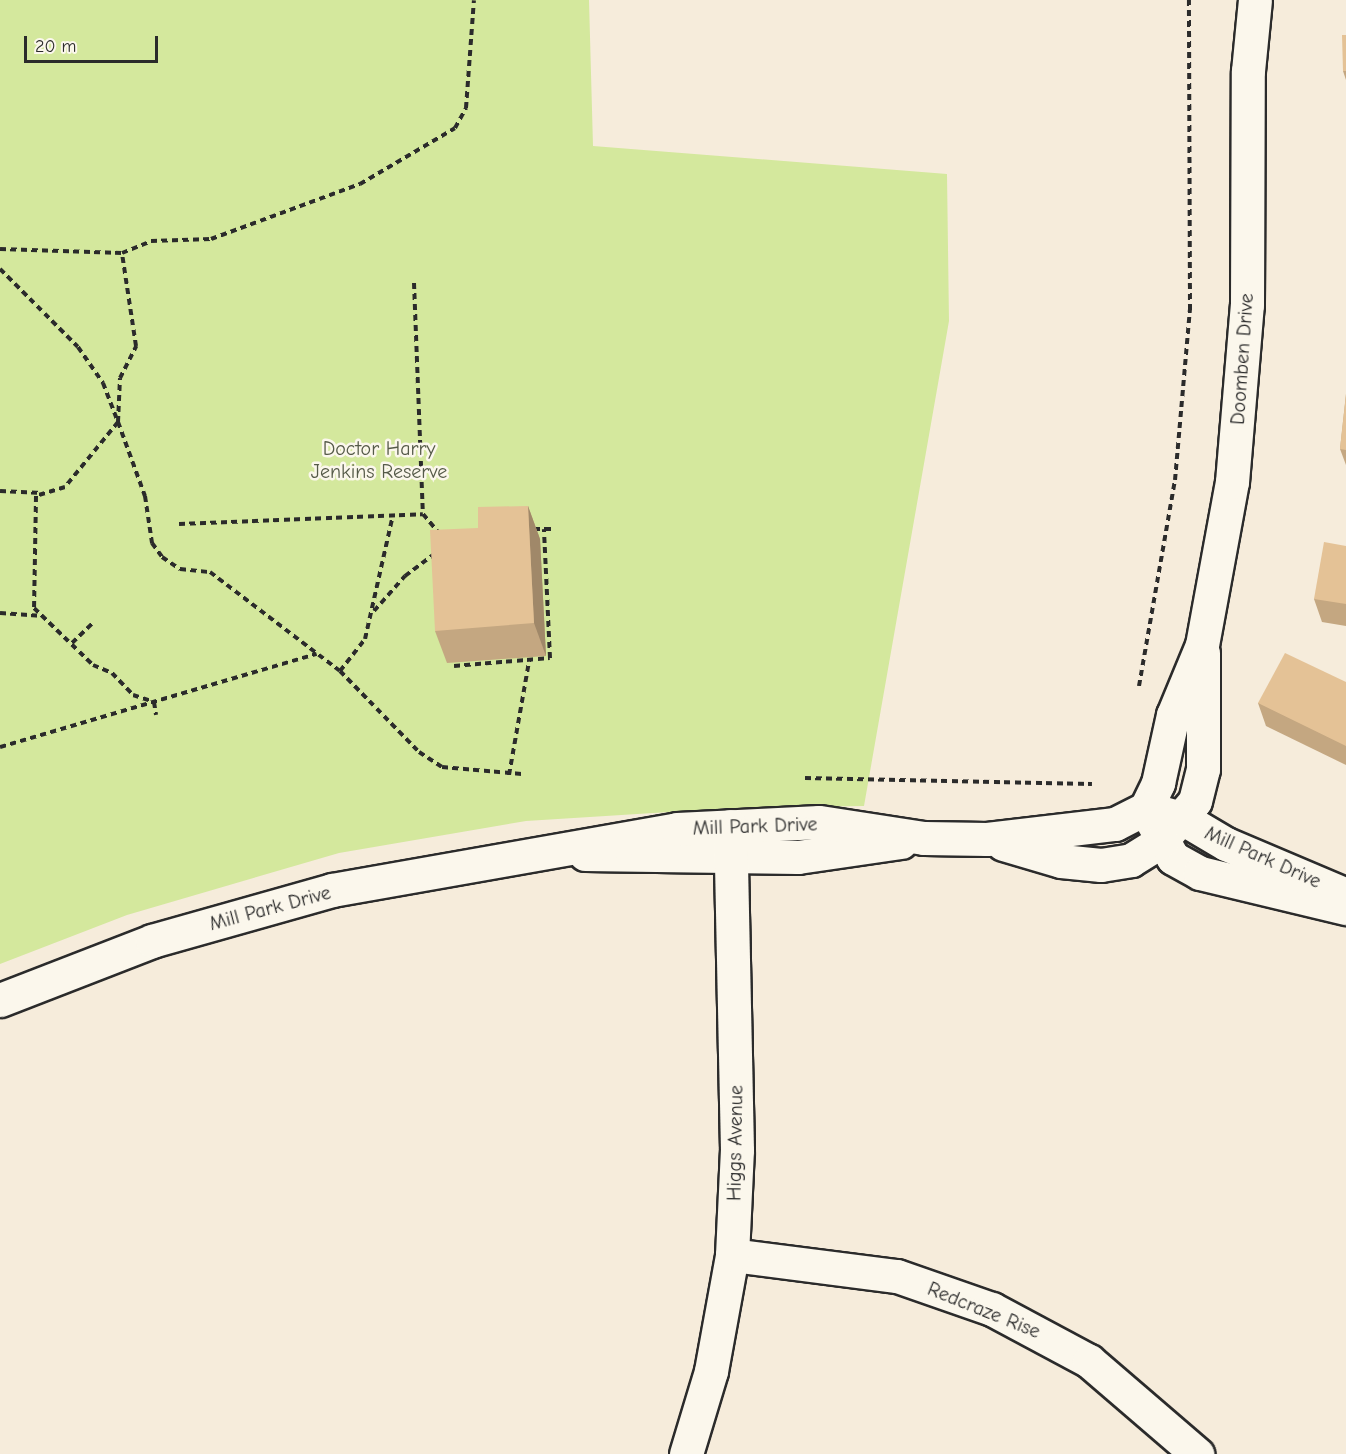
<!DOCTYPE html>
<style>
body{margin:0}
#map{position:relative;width:1346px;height:1454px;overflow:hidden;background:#f6ecdb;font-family:"Comic Neue",sans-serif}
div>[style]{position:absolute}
.green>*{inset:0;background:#d4e89d}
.path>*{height:4px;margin-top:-2px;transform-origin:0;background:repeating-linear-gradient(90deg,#2b2b2b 0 6px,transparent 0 10.5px)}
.roads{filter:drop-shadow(2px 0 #2b2b2b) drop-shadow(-2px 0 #2b2b2b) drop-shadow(0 2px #2b2b2b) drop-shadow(0 -2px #2b2b2b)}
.street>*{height:33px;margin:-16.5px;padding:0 16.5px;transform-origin:16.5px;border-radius:16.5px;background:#fbf7ec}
.wall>*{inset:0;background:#c4a781}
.shaded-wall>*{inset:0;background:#a08869}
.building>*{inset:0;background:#e4c296}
span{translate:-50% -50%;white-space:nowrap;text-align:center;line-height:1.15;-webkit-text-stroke:5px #fbf7ec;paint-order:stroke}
.street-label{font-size:20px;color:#2b2b2b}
.park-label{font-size:20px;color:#555a48}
.scale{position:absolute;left:24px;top:36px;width:134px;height:27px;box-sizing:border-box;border:3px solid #2b2b2b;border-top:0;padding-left:8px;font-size:18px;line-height:21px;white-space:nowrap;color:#2b2b2b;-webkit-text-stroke:4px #fbf7ec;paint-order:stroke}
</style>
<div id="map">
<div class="green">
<i style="clip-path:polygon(0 0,589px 0,593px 146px,947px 174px,949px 321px,864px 806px,733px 808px,526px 821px,339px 853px,127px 915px,0 964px)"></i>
</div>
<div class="path">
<i style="left:0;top:249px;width:122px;rotate:1.9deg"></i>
<i style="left:122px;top:253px;width:31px;rotate:-22deg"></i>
<i style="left:151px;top:241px;width:60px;rotate:-1.9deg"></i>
<i style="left:211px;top:239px;width:159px;rotate:-20.3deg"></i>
<i style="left:360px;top:184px;width:110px;rotate:-30.5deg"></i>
<i style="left:455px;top:128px;width:23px;rotate:-61deg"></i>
<i style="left:466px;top:108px;width:108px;rotate:-85.8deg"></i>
<i style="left:0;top:269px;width:110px;rotate:45deg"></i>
<i style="left:78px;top:347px;width:44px;rotate:55.2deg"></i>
<i style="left:103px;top:383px;width:42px;rotate:69deg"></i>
<i style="left:118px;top:422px;width:44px;rotate:-87.4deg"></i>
<i style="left:120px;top:378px;width:36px;rotate:-63deg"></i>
<i style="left:136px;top:346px;width:94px;rotate:-98.6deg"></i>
<i style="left:414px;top:283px;width:231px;rotate:87.8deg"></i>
<i style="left:118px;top:422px;width:79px;rotate:70deg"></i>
<i style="left:145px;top:496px;width:48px;rotate:81.5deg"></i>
<i style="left:152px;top:543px;width:17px;rotate:54deg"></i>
<i style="left:162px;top:557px;width:22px;rotate:34deg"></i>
<i style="left:180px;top:569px;width:30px;rotate:6deg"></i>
<i style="left:210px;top:572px;width:163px;rotate:37.3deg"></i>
<i style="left:340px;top:671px;width:113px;rotate:45.7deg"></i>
<i style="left:419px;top:752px;width:27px;rotate:33deg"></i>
<i style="left:442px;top:767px;width:80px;rotate:5deg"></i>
<i style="left:118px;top:422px;width:84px;rotate:129.2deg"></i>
<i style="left:65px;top:487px;width:30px;rotate:163deg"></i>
<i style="left:36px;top:496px;width:112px;rotate:91deg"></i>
<i style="left:34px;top:608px;width:82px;rotate:44deg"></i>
<i style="left:93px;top:665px;width:21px;rotate:23deg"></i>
<i style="left:112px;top:673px;width:30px;rotate:46deg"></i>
<i style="left:133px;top:695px;width:22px;rotate:18deg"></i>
<i style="left:154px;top:702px;width:13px;rotate:81deg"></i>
<i style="left:0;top:491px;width:42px;rotate:2.7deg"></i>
<i style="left:179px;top:524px;width:244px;rotate:-2.3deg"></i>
<i style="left:423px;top:514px;width:25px;rotate:50deg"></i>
<i style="left:534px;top:529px;width:20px"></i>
<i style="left:374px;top:611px;width:47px;rotate:-48.5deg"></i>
<i style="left:405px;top:576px;width:36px;rotate:-37deg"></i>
<i style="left:0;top:613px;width:43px;rotate:4deg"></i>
<i style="left:72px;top:643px;width:29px;rotate:-44deg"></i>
<i style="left:454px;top:666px;width:96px;rotate:-4.8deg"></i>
<i style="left:550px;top:658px;width:129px;rotate:-92.7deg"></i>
<i style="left:340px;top:671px;width:41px;rotate:-52deg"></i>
<i style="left:365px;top:639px;width:127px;rotate:-77.3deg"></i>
<i style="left:1139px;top:686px;width:209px;rotate:-80.1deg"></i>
<i style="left:1175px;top:480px;width:171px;rotate:-85deg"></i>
<i style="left:1190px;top:310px;width:310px;rotate:-90.2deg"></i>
<i style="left:0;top:747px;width:330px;rotate:-16.4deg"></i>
<i style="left:509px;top:775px;width:116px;rotate:-80deg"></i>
<i style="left:805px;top:778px;width:287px;rotate:1.2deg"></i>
</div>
<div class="roads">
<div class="street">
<i style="left:1146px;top:808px;width:28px;rotate:-64deg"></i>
<i style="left:1158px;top:783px;width:70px;rotate:-77.6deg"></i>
<i style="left:1173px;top:715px;width:76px;rotate:-67.5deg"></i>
<i style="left:1202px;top:645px;width:166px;rotate:-79.6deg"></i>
<i style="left:1232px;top:482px;width:178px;rotate:-85.2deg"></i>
<i style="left:1247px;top:305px;width:234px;rotate:-89.8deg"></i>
<i style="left:1248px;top:71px;width:71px;rotate:-84.4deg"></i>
<i style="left:1153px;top:823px;width:40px;rotate:60.3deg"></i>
<i style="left:1173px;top:858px;width:31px;rotate:29deg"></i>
<i style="left:1200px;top:873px;width:150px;rotate:13.5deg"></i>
<i style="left:1003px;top:844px;width:60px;rotate:16.3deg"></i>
<i style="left:1061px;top:861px;width:40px;rotate:5.7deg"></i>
<i style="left:1101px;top:865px;width:30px;rotate:-9deg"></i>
<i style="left:1131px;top:860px;width:36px;rotate:-32deg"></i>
<i style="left:1161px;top:841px;width:52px;rotate:-49.6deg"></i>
<i style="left:1195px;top:801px;width:33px;rotate:-76deg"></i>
<i style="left:1203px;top:769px;width:116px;rotate:-90deg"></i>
<i style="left:585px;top:854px;width:213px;rotate:0.8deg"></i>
<i style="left:798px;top:857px;width:104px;rotate:-8.3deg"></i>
<i style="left:0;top:1000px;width:163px;rotate:-21.2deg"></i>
<i style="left:152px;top:941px;width:187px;rotate:-15.8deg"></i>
<i style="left:332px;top:890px;width:350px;rotate:-10deg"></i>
<i style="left:677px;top:829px;width:142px;rotate:-2.8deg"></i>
<i style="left:819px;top:822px;width:106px;rotate:8.7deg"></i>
<i style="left:924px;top:838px;width:63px;rotate:0.9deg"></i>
<i style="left:987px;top:839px;width:129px;rotate:-6.7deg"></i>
<i style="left:1115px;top:824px;width:35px;rotate:-27deg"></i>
<i style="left:1146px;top:808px;width:37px;rotate:16deg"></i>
<i style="left:1182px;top:818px;width:51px;rotate:30.6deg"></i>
<i style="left:1226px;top:844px;width:130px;rotate:23deg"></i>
<i style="left:732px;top:1255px;width:166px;rotate:7.3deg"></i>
<i style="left:897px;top:1276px;width:101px;rotate:19.2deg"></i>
<i style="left:992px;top:1309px;width:110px;rotate:28.2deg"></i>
<i style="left:1089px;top:1361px;width:143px;rotate:40.7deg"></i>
<i style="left:686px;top:1454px;width:87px;rotate:-73.2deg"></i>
<i style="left:711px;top:1371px;width:118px;rotate:-79.7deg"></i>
<i style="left:732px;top:1255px;width:105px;rotate:-87.3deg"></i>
<i style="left:737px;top:1150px;width:324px;rotate:-91.2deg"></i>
</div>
</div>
<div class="wall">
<i style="clip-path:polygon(1346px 35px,1346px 80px,1343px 71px)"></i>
<i style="clip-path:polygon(1346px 394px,1346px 465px,1340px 449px)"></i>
<i style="clip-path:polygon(528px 506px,540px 539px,546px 656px,447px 663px,435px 631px,478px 528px)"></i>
<i style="clip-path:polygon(1346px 546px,1346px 626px,1322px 622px,1314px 599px)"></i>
<i style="clip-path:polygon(1346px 682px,1346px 765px,1266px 726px,1258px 703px)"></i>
</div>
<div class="shaded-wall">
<i style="clip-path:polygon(528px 506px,540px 539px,546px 656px,534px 623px)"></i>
</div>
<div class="building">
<i style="clip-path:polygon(1342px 35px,1346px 35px,1346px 71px,1343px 71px)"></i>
<i style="clip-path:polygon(1346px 394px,1346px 450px,1340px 449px)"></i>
<i style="clip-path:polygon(528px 506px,534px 623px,435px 631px,430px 530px,478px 528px,478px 507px)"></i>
<i style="clip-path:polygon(1324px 542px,1346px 546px,1346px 604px,1314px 599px)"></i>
<i style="clip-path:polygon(1285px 653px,1346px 682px,1346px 746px,1258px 703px)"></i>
</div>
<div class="street-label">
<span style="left:1242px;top:359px;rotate:-86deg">Doomben Drive</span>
<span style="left:755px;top:826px;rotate:-2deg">Mill Park Drive</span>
<span style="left:1263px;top:857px;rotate:24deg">Mill Park Drive</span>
<span style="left:270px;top:908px;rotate:-15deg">Mill Park Drive</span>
<span style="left:735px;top:1143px;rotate:-89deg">Higgs Avenue</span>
<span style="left:984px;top:1310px;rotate:22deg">Redcraze Rise</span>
</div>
<div class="park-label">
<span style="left:379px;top:460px">Doctor Harry<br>Jenkins Reserve</span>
</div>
<div class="scale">20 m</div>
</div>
